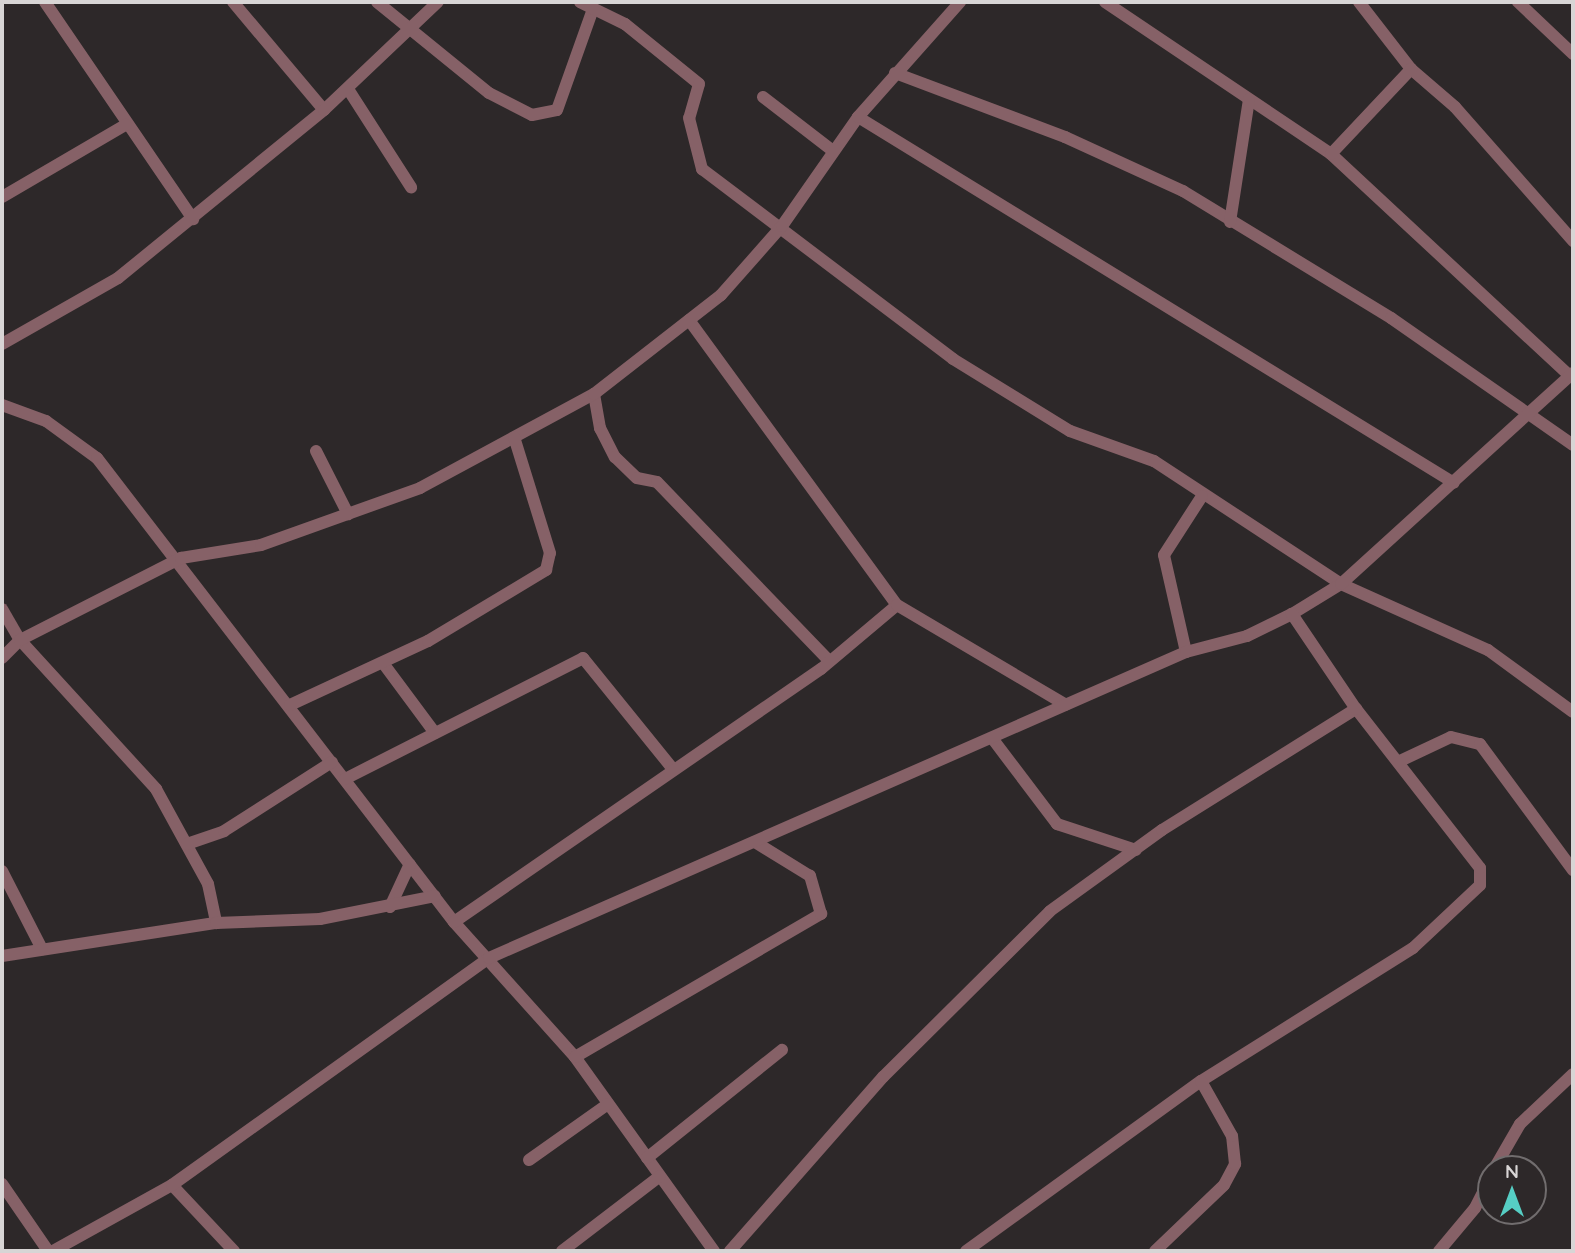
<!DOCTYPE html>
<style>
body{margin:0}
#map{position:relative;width:1575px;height:1253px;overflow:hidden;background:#2d2829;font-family:Quicksand,sans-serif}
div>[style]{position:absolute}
.street>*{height:12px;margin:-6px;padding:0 6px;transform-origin:6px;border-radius:6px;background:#866167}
span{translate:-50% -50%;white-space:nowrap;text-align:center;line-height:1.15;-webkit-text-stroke:6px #2d2829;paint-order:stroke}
.frame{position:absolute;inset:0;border:4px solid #d8d5d5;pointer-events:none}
.north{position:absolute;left:1477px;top:1155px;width:70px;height:70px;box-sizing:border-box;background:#2d2829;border:2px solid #716d6e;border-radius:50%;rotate:0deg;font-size:19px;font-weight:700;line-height:28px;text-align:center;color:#d8d5d5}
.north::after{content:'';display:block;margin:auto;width:24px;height:32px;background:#56cec4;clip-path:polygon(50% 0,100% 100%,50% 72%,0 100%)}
</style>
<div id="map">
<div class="street">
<i style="left:45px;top:2px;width:263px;rotate:55.7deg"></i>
<i style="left:233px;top:2px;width:141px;rotate:49.9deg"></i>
<i style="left:377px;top:2px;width:144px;rotate:39.1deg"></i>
<i style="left:489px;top:93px;width:48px;rotate:27.1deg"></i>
<i style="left:532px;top:115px;width:25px;rotate:-11deg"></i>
<i style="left:557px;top:110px;width:107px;rotate:-70.4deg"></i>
<i style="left:580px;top:2px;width:50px;rotate:26.1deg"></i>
<i style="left:625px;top:24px;width:95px;rotate:39deg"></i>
<i style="left:699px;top:84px;width:35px;rotate:106deg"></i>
<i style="left:689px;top:118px;width:53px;rotate:75.7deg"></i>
<i style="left:702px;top:169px;width:315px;rotate:37.1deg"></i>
<i style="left:953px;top:359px;width:137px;rotate:31.6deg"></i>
<i style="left:1070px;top:431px;width:89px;rotate:19.7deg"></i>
<i style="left:1154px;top:461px;width:224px;rotate:33.3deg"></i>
<i style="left:1341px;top:584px;width:161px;rotate:24.2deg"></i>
<i style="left:1488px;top:650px;width:105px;rotate:36.1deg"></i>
<i style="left:1105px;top:2px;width:272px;rotate:33.9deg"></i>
<i style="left:1331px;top:154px;width:326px;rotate:42.9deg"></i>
<i style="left:1359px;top:2px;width:85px;rotate:52.2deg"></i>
<i style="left:1411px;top:69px;width:58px;rotate:40.8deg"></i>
<i style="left:1455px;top:107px;width:179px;rotate:48.6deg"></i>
<i style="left:1518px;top:2px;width:76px;rotate:43.4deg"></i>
<i style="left:895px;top:73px;width:182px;rotate:20.6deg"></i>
<i style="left:1065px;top:137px;width:130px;rotate:24.6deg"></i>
<i style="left:1183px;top:191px;width:244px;rotate:31.4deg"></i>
<i style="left:1391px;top:318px;width:222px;rotate:34.9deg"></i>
<i style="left:348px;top:89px;width:117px;rotate:57.3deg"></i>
<i style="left:763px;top:97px;width:88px;rotate:37.6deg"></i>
<i style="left:858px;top:117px;width:699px;rotate:31.55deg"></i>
<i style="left:1331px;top:154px;width:117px;rotate:-46.7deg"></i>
<i style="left:2px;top:197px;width:143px;rotate:-30.3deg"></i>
<i style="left:1230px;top:222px;width:124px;rotate:-81.2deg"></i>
<i style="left:689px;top:320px;width:353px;rotate:53.9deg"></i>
<i style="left:2px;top:344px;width:133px;rotate:-29.6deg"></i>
<i style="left:118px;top:278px;width:266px;rotate:-39.2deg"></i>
<i style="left:324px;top:110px;width:157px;rotate:-43.5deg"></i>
<i style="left:594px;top:394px;width:35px;rotate:80deg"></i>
<i style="left:600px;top:428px;width:33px;rotate:63deg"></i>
<i style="left:615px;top:457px;width:30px;rotate:44deg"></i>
<i style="left:637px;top:478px;width:20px;rotate:11deg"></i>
<i style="left:657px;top:482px;width:248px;rotate:46.1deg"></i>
<i style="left:2px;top:405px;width:47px;rotate:20deg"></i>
<i style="left:46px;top:421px;width:63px;rotate:36deg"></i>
<i style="left:97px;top:458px;width:585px;rotate:52.43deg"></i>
<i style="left:454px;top:922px;width:181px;rotate:48.1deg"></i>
<i style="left:575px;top:1057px;width:239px;rotate:54.4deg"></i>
<i style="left:316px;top:451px;width:71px;rotate:63.1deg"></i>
<i style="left:2px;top:609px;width:36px;rotate:60deg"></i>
<i style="left:20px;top:640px;width:202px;rotate:47.6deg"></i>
<i style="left:156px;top:789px;width:108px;rotate:61.3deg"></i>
<i style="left:208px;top:884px;width:40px;rotate:78deg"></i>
<i style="left:1186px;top:652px;width:99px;rotate:-102.8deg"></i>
<i style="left:1164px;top:555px;width:70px;rotate:-57.2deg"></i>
<i style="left:2px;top:658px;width:25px;rotate:-45deg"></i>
<i style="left:20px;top:640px;width:181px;rotate:-27deg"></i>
<i style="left:181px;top:558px;width:81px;rotate:-9.2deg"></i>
<i style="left:261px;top:545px;width:169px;rotate:-19.7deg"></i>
<i style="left:420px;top:488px;width:198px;rotate:-28.4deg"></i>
<i style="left:594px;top:394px;width:161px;rotate:-37.9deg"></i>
<i style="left:721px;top:295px;width:92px;rotate:-48.5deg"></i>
<i style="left:782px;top:226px;width:133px;rotate:-55.1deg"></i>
<i style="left:858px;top:117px;width:154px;rotate:-48.4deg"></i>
<i style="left:383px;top:663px;width:87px;rotate:53.4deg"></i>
<i style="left:290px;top:705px;width:152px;rotate:-24.9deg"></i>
<i style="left:428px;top:641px;width:138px;rotate:-31deg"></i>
<i style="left:546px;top:570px;width:17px;rotate:-77deg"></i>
<i style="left:550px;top:553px;width:121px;rotate:-107.2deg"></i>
<i style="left:992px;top:738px;width:108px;rotate:52.9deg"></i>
<i style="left:1057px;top:824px;width:83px;rotate:18.2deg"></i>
<i style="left:1400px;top:761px;width:56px;rotate:-25.2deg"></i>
<i style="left:1451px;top:737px;width:30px;rotate:14deg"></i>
<i style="left:1480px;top:744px;width:157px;rotate:53.6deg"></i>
<i style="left:345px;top:779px;width:267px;rotate:-26.9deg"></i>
<i style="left:583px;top:658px;width:143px;rotate:51deg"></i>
<i style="left:187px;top:844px;width:39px;rotate:-19deg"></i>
<i style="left:224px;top:831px;width:128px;rotate:-32.6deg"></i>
<i style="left:2px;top:871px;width:88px;rotate:62.9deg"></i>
<i style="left:390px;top:907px;width:47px;rotate:-65.1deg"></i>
<i style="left:454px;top:922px;width:446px;rotate:-34.6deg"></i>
<i style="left:821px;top:669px;width:99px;rotate:-40.1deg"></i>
<i style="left:897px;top:605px;width:196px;rotate:30.6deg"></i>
<i style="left:2px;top:956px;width:217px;rotate:-8.8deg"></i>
<i style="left:216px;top:923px;width:104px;rotate:-2.2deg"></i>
<i style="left:320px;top:919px;width:117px;rotate:-11.3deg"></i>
<i style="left:575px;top:1057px;width:285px;rotate:-30.2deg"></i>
<i style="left:821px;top:914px;width:40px;rotate:-106deg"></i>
<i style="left:810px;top:876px;width:65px;rotate:-148.3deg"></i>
<i style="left:647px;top:1158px;width:173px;rotate:-38.7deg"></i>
<i style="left:529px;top:1160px;width:97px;rotate:-35.3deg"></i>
<i style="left:1494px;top:1169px;width:52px;rotate:-60deg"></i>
<i style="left:1520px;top:1124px;width:73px;rotate:-43.3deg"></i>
<i style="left:2px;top:1184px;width:81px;rotate:55.5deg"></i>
<i style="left:172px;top:1185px;width:91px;rotate:46.8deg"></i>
<i style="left:53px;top:1251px;width:136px;rotate:-29deg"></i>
<i style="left:172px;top:1185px;width:390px;rotate:-35.6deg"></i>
<i style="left:489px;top:958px;width:761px;rotate:-23.7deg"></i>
<i style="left:1186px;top:652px;width:63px;rotate:-14.7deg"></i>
<i style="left:1247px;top:636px;width:50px;rotate:-26.1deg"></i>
<i style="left:1292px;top:614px;width:57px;rotate:-31.5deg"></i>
<i style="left:1341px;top:584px;width:314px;rotate:-42.3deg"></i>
<i style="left:562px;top:1251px;width:123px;rotate:-37.4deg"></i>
<i style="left:730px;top:1251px;width:232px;rotate:-48.7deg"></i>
<i style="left:883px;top:1077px;width:235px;rotate:-44.8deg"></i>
<i style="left:1050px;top:911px;width:138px;rotate:-35.9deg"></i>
<i style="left:1162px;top:830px;width:229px;rotate:-32deg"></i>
<i style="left:966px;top:1251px;width:290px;rotate:-35.9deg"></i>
<i style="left:1201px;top:1081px;width:250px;rotate:-32.1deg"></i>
<i style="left:1413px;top:948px;width:92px;rotate:-43.2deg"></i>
<i style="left:1480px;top:885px;width:17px;rotate:-90deg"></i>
<i style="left:1480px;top:868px;width:202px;rotate:-127.9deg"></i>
<i style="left:1356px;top:709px;width:115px;rotate:-124deg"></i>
<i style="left:1155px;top:1251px;width:95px;rotate:-43.7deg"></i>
<i style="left:1224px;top:1185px;width:24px;rotate:-62deg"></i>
<i style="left:1235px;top:1164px;width:28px;rotate:-96deg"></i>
<i style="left:1232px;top:1136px;width:63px;rotate:-119.4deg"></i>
<i style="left:1439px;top:1251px;width:56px;rotate:-50.1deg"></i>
<i style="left:1475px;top:1208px;width:36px;rotate:-63deg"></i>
</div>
<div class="frame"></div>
<div class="north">N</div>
</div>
